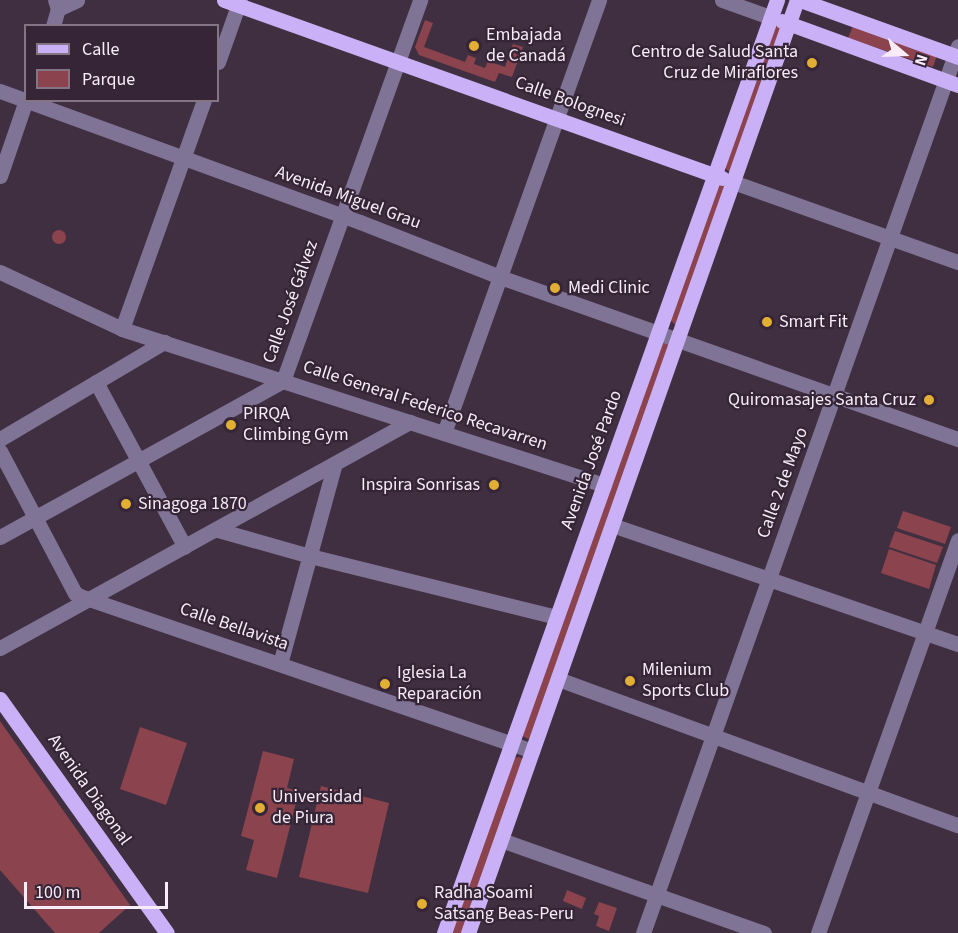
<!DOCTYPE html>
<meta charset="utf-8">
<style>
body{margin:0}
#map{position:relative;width:958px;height:933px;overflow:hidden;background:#402f41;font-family:"Source Sans 3",sans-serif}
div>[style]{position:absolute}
.green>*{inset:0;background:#8b434d}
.round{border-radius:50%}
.minor>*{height:15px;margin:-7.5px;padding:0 7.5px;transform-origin:7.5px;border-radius:7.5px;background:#807496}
.major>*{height:15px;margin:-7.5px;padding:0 7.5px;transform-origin:7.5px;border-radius:7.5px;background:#cab1f7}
.dots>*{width:16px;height:16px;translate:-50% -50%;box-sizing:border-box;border:3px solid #362537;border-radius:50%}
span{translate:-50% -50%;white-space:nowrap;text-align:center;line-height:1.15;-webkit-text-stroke:4.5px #362537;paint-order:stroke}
.poi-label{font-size:18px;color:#f7ecf7}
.left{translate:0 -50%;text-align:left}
.right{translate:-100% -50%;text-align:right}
.street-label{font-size:18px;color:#f7ecf7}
.legend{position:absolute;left:24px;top:24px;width:195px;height:78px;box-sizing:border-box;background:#362537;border:2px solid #837584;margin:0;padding:8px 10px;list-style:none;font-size:18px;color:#f7ecf7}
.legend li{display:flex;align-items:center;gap:12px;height:30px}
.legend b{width:30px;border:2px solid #837584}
.north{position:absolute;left:874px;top:24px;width:60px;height:60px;-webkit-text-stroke:4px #362537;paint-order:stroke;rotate:109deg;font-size:16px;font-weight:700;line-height:24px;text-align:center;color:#f7ecf7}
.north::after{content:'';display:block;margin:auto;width:21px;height:27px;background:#f7ecf7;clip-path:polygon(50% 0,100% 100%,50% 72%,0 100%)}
.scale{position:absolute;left:24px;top:882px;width:144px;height:27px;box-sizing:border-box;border:3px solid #f7ecf7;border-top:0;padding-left:8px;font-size:18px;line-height:21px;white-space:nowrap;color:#f7ecf7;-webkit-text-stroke:4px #362537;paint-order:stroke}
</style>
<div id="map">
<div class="green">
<i style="clip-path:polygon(425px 20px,433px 23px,424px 47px,465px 62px,468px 55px,476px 58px,474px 64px,485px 68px,488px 61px,505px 67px,513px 44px,523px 47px,512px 77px,499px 73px,495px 82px,419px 55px,415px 47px)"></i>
<i style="clip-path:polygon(776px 26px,783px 28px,732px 171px,728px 171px,724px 166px)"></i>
<i style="clip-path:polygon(853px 26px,937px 55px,933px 67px,848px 38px)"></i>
<i style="clip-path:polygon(720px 184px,728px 187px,678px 325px,674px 324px,669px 318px,717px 185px)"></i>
<i class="round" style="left:52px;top:230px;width:14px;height:14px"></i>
<i style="clip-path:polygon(664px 342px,672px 344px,530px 739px,526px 738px,520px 734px,660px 343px)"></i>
<i style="clip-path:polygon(903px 511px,951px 527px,945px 544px,897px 528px)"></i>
<i style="clip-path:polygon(895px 531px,943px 547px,937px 563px,889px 547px)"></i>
<i style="clip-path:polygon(889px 549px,936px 565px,929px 589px,881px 573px)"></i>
<i style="clip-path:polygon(0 721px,130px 905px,99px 933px,55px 933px,0 870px)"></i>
<i style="clip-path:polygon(140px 727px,187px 743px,166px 805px,120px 789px)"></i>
<i style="clip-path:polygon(263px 751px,294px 759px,287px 788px,299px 791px,277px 878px,246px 870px,254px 840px,241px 836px)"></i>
<i style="clip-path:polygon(520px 757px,523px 760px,465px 933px,449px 933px,512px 758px)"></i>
<i style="clip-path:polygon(321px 786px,389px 803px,368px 893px,299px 877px)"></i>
<i style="clip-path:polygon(567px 890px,586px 898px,582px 909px,563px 901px)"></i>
<i style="clip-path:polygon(599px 902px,617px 908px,609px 931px,596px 926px,599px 916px,594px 914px)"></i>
</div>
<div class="minor">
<i style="left:722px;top:0;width:51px;rotate:19.5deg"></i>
<i style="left:58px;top:9px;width:21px;rotate:-25deg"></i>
<i style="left:53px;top:26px;width:18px;rotate:-74deg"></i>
<i style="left:58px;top:9px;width:9px;rotate:-108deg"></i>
<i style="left:218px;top:62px;width:66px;rotate:-70.5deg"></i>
<i style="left:0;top:91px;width:383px;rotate:20deg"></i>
<i style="left:360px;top:222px;width:150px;rotate:21.4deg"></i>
<i style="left:500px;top:277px;width:486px;rotate:19.5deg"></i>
<i style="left:0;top:176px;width:80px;rotate:-71.1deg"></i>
<i style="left:733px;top:182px;width:239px;rotate:19.6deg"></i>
<i style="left:0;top:272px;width:135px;rotate:25deg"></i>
<i style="left:122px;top:329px;width:507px;rotate:17.93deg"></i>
<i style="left:122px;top:329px;width:243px;rotate:-70.3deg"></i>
<i style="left:96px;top:382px;width:187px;rotate:61.7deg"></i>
<i style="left:444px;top:433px;width:460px;rotate:-70.3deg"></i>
<i style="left:0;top:439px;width:191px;rotate:-30.6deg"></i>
<i style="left:0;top:451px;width:161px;rotate:62.2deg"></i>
<i style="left:75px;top:593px;width:6px;rotate:31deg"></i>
<i style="left:80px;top:596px;width:478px;rotate:18.9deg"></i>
<i style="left:612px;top:525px;width:366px;rotate:19deg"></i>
<i style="left:218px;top:530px;width:96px;rotate:15.8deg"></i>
<i style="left:310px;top:556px;width:254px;rotate:13.9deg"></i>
<i style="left:0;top:537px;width:323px;rotate:-28.9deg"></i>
<i style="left:283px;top:381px;width:405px;rotate:-70.2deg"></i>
<i style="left:0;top:648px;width:468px;rotate:-28.9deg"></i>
<i style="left:280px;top:664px;width:205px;rotate:-74.7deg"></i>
<i style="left:558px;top:679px;width:426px;rotate:20.1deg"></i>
<i style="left:501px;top:840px;width:279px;rotate:19.5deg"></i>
<i style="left:643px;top:933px;width:941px;rotate:-70.45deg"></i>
<i style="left:818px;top:933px;width:417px;rotate:-70.4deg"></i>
</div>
<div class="major">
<i style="left:224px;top:0;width:529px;rotate:19.67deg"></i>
<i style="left:800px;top:0;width:168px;rotate:19.8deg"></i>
<i style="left:782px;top:21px;width:187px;rotate:20deg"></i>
<i style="left:0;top:699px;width:287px;rotate:54.5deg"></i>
<i style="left:444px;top:933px;width:991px;rotate:-70.36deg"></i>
<i style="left:468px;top:933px;width:989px;rotate:-70.58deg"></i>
</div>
<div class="dots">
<i style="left:474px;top:46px;background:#e2af34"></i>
<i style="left:812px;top:63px;background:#e2af34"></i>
<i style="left:555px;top:288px;background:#e2af34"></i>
<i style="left:767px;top:322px;background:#e2af34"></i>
<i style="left:929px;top:400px;background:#e2af34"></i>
<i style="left:231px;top:425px;background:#e2af34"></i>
<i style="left:494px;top:485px;background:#e2af34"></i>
<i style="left:126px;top:504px;background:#e2af34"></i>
<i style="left:630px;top:681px;background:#e2af34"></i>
<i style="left:385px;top:684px;background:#e2af34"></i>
<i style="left:260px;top:808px;background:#e2af34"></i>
<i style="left:422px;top:904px;background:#e2af34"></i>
</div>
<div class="poi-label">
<span class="left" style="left:486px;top:46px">Embajada<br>de Canadá</span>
<span class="right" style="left:798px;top:63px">Centro de Salud Santa<br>Cruz de Miraflores</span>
<span class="left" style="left:568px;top:288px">Medi Clinic</span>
<span class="left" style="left:779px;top:322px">Smart Fit</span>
<span class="right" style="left:916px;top:400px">Quiromasajes Santa Cruz</span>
<span class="left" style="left:243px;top:425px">PIRQA<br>Climbing Gym</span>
<span class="right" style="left:480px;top:485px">Inspira Sonrisas</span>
<span class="left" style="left:138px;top:504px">Sinagoga 1870</span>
<span class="left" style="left:642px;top:681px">Milenium<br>Sports Club</span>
<span class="left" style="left:397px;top:684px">Iglesia La<br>Reparación</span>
<span class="left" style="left:272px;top:808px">Universidad<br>de Piura</span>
<span class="left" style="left:434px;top:904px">Radha Soami<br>Satsang Beas-Peru</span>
</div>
<div class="street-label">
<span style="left:570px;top:102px;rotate:20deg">Calle Bolognesi</span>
<span style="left:348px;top:198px;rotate:20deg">Avenida Miguel Grau</span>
<span style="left:291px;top:302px;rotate:-70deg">Calle José Gálvez</span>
<span style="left:425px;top:406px;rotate:18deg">Calle General Federico Recavarren</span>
<span style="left:592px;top:460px;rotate:-70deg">Avenida José Pardo</span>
<span style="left:783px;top:483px;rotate:-70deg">Calle 2 de Mayo</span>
<span style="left:234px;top:627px;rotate:19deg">Calle Bellavista</span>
<span style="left:89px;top:790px;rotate:55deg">Avenida Diagonal</span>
</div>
<ul class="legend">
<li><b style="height:8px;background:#cab1f7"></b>Calle</li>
<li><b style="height:16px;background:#8b434d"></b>Parque</li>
</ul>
<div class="north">N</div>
<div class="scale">100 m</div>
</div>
